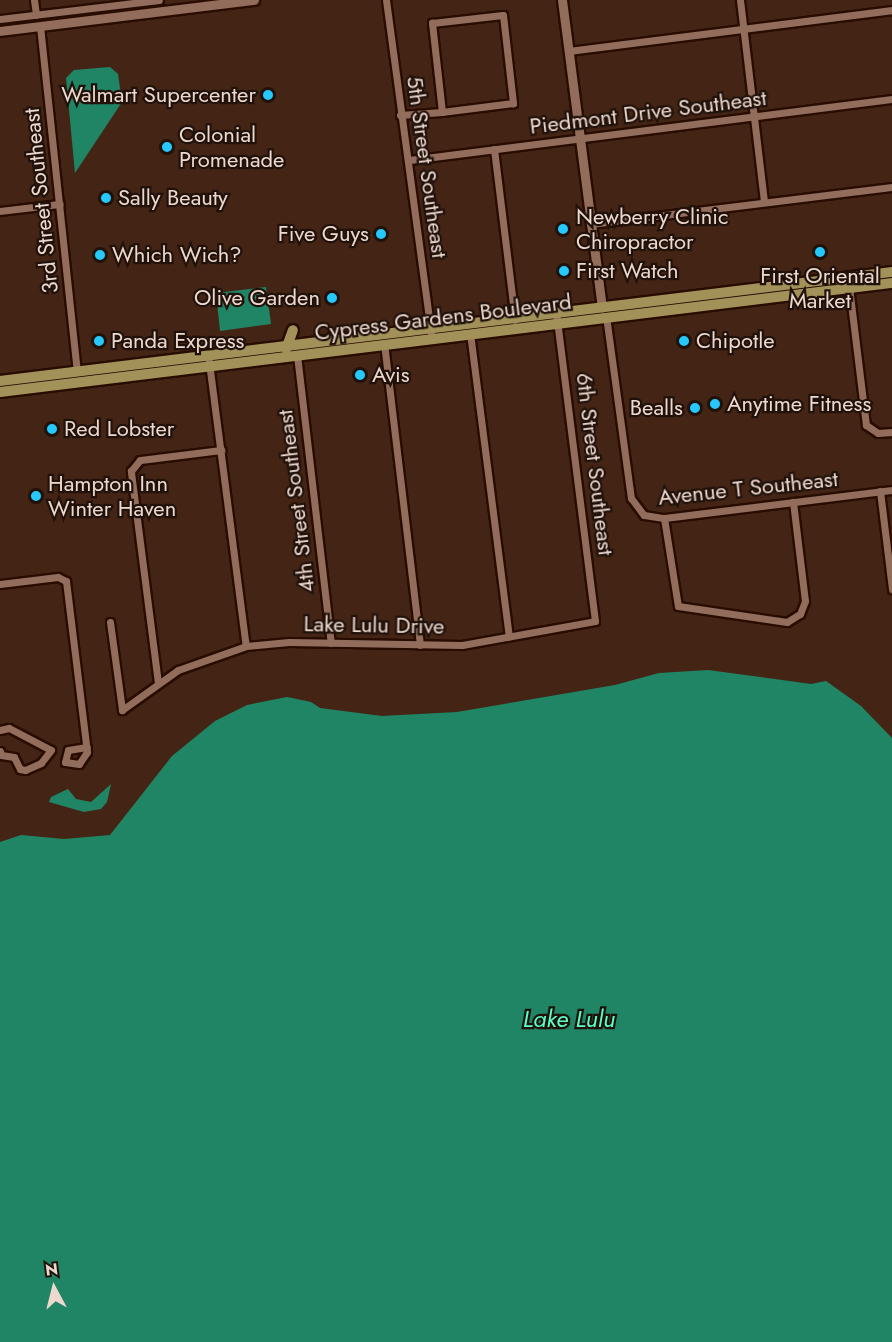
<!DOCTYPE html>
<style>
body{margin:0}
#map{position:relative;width:892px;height:1342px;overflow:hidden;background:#442515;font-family:Jost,sans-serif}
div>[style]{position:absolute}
.water>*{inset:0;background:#208565}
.roads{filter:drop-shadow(2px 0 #290c00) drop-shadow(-2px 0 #290c00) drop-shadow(0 2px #290c00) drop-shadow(0 -2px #290c00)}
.street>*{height:7px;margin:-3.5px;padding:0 3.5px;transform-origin:3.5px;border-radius:3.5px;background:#926d5b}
.secondary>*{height:9px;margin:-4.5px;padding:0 4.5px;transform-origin:4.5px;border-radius:4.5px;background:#926d5b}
.primary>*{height:10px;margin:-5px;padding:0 5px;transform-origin:5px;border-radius:5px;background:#a29259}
.dots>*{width:16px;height:16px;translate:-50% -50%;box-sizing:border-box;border:3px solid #20120b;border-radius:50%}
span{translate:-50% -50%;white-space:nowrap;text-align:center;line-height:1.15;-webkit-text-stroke:4.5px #20120b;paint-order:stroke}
.poi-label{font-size:22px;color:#edd8ce}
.right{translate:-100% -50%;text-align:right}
.left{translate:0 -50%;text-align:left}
.street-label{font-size:22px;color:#edd8ce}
.water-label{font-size:24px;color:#58ffc7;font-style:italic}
.north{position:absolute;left:24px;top:1258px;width:60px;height:60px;-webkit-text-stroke:4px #20120b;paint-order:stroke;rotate:353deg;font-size:16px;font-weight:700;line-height:24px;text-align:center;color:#edd8ce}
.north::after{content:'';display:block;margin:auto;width:21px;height:27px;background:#edd8ce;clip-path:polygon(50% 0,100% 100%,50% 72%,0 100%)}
</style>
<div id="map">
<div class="water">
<i style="clip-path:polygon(110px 67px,118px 74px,122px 102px,75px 173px,66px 78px,74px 70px)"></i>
<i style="clip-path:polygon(266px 287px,271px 324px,220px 331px,216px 293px)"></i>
<i style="clip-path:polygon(708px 670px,811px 684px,826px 681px,861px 706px,892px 738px,892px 1342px,0 1342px,0 842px,21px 835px,64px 839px,110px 835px,172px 756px,215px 721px,247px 705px,287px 697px,311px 702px,320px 708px,382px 716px,457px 712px,615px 685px,659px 673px)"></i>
<i style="clip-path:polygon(111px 784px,107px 802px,101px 809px,84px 812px,49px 802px,51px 797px,68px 789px,76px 799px,91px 802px)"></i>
</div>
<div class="roads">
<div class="street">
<i style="left:34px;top:0;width:15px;rotate:82deg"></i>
<i style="left:386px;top:0;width:336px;rotate:82.3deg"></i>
<i style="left:740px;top:0;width:203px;rotate:83.2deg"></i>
<i style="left:503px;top:15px;width:89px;rotate:83.5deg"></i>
<i style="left:513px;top:103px;width:72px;rotate:172.8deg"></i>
<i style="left:442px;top:112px;width:90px;rotate:-96.4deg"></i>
<i style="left:432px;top:23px;width:71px;rotate:-6.4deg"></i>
<i style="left:0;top:19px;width:160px;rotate:-6.8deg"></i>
<i style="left:40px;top:26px;width:347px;rotate:83.9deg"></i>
<i style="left:568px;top:51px;width:327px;rotate:-7.2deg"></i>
<i style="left:400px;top:115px;width:42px;rotate:-4.1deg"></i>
<i style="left:494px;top:149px;width:172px;rotate:83deg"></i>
<i style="left:409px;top:160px;width:487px;rotate:-7.2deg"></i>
<i style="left:0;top:211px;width:60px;rotate:-6.7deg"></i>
<i style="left:590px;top:224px;width:304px;rotate:-7deg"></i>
<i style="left:849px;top:287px;width:139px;rotate:83deg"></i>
<i style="left:866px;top:425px;width:14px;rotate:34deg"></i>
<i style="left:878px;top:433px;width:14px;rotate:-4deg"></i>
<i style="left:606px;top:316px;width:184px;rotate:82.2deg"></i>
<i style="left:631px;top:498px;width:21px;rotate:53deg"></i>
<i style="left:644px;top:515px;width:20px;rotate:9deg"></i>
<i style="left:664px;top:518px;width:230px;rotate:-7deg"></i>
<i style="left:470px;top:333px;width:306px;rotate:82.7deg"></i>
<i style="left:384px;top:343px;width:304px;rotate:83.2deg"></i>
<i style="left:208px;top:355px;width:293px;rotate:82.6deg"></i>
<i style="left:297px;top:355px;width:290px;rotate:83.3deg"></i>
<i style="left:880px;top:491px;width:99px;rotate:83deg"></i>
<i style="left:664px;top:518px;width:89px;rotate:81deg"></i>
<i style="left:678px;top:606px;width:110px;rotate:8.4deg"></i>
<i style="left:787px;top:622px;width:15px;rotate:-32deg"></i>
<i style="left:800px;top:614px;width:14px;rotate:-69deg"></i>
<i style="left:805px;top:601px;width:100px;rotate:-96.9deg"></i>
<i style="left:0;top:584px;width:58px;rotate:-6.9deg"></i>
<i style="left:58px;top:577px;width:9px;rotate:27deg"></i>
<i style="left:66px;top:581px;width:172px;rotate:83deg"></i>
<i style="left:87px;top:752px;width:14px;rotate:124deg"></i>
<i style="left:79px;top:764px;width:14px;rotate:-172deg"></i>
<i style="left:65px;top:762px;width:12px;rotate:-76deg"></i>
<i style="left:68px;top:750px;width:19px;rotate:-9deg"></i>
<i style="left:110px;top:622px;width:89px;rotate:82.2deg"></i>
<i style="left:158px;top:683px;width:214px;rotate:-97.3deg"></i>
<i style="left:131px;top:471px;width:14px;rotate:-51deg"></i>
<i style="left:140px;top:460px;width:82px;rotate:-7deg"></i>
<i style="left:122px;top:710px;width:69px;rotate:-35.5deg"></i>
<i style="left:178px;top:670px;width:72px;rotate:-19.4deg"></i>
<i style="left:246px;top:646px;width:43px;rotate:-5.3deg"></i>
<i style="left:289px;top:642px;width:173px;rotate:1deg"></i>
<i style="left:462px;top:645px;width:135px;rotate:-10.2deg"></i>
<i style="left:595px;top:621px;width:311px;rotate:-97.2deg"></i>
<i style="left:0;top:730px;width:9px;rotate:-13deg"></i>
<i style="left:9px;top:728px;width:47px;rotate:27.6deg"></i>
<i style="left:51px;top:750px;width:16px;rotate:128deg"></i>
<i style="left:41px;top:763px;width:17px;rotate:156deg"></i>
<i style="left:25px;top:770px;width:5px;rotate:-169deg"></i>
<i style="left:20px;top:769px;width:13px;rotate:-117deg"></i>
<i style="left:14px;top:757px;width:13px;rotate:-171deg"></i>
<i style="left:1px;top:755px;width:4px;rotate:-104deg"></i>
</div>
<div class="secondary">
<i style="left:562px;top:0;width:310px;rotate:82.6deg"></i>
<i style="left:0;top:31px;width:256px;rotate:-7deg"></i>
</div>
<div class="primary">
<i style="left:286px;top:349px;width:20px;rotate:-70deg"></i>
<i style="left:0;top:381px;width:899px;rotate:-6.97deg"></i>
<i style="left:0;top:392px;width:899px;rotate:-6.97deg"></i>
</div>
</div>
<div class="dots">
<i style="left:268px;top:95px;background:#25c9fe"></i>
<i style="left:167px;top:147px;background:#25c9fe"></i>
<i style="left:106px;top:198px;background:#25c9fe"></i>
<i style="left:563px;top:229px;background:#25c9fe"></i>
<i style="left:381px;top:234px;background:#25c9fe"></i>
<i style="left:820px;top:252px;background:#25c9fe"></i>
<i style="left:100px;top:255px;background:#25c9fe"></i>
<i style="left:564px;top:271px;background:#25c9fe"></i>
<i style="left:332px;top:298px;background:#25c9fe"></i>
<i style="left:99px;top:341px;background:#25c9fe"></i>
<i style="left:684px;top:341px;background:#25c9fe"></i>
<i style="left:360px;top:375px;background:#25c9fe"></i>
<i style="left:715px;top:404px;background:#25c9fe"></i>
<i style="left:695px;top:408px;background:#25c9fe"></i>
<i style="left:52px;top:429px;background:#25c9fe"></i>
<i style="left:36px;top:496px;background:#25c9fe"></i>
</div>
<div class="poi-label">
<span class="right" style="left:256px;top:95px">Walmart Supercenter</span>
<span class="left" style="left:179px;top:147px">Colonial<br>Promenade</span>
<span class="left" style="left:118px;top:198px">Sally Beauty</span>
<span class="left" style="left:576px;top:229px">Newberry Clinic<br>Chiropractor</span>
<span class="right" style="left:369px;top:234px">Five Guys</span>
<span class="left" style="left:112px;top:255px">Which Wich?</span>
<span class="left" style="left:576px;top:271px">First Watch</span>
<span style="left:820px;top:288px">First Oriental<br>Market</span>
<span class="right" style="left:320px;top:298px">Olive Garden</span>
<span class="left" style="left:111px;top:341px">Panda Express</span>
<span class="left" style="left:696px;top:341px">Chipotle</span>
<span class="left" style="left:372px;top:375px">Avis</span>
<span class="left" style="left:727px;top:404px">Anytime Fitness</span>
<span class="right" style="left:683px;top:408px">Bealls</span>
<span class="left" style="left:64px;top:429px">Red Lobster</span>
<span class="left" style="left:48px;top:496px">Hampton Inn<br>Winter Haven</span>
</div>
<div class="street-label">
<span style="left:648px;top:112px;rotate:-7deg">Piedmont Drive Southeast</span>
<span style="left:427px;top:167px;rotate:82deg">5th Street Southeast</span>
<span style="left:41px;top:201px;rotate:-96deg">3rd Street Southeast</span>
<span style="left:443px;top:317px;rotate:-7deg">Cypress Gardens Boulevard</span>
<span style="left:595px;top:464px;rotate:83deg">6th Street Southeast</span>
<span style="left:748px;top:488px;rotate:-6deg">Avenue T Southeast</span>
<span style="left:296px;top:501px;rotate:-97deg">4th Street Southeast</span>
<span style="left:374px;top:625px;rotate:1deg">Lake Lulu Drive</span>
</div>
<div class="water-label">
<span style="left:569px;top:1019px">Lake Lulu</span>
</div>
<div class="north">N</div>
</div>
